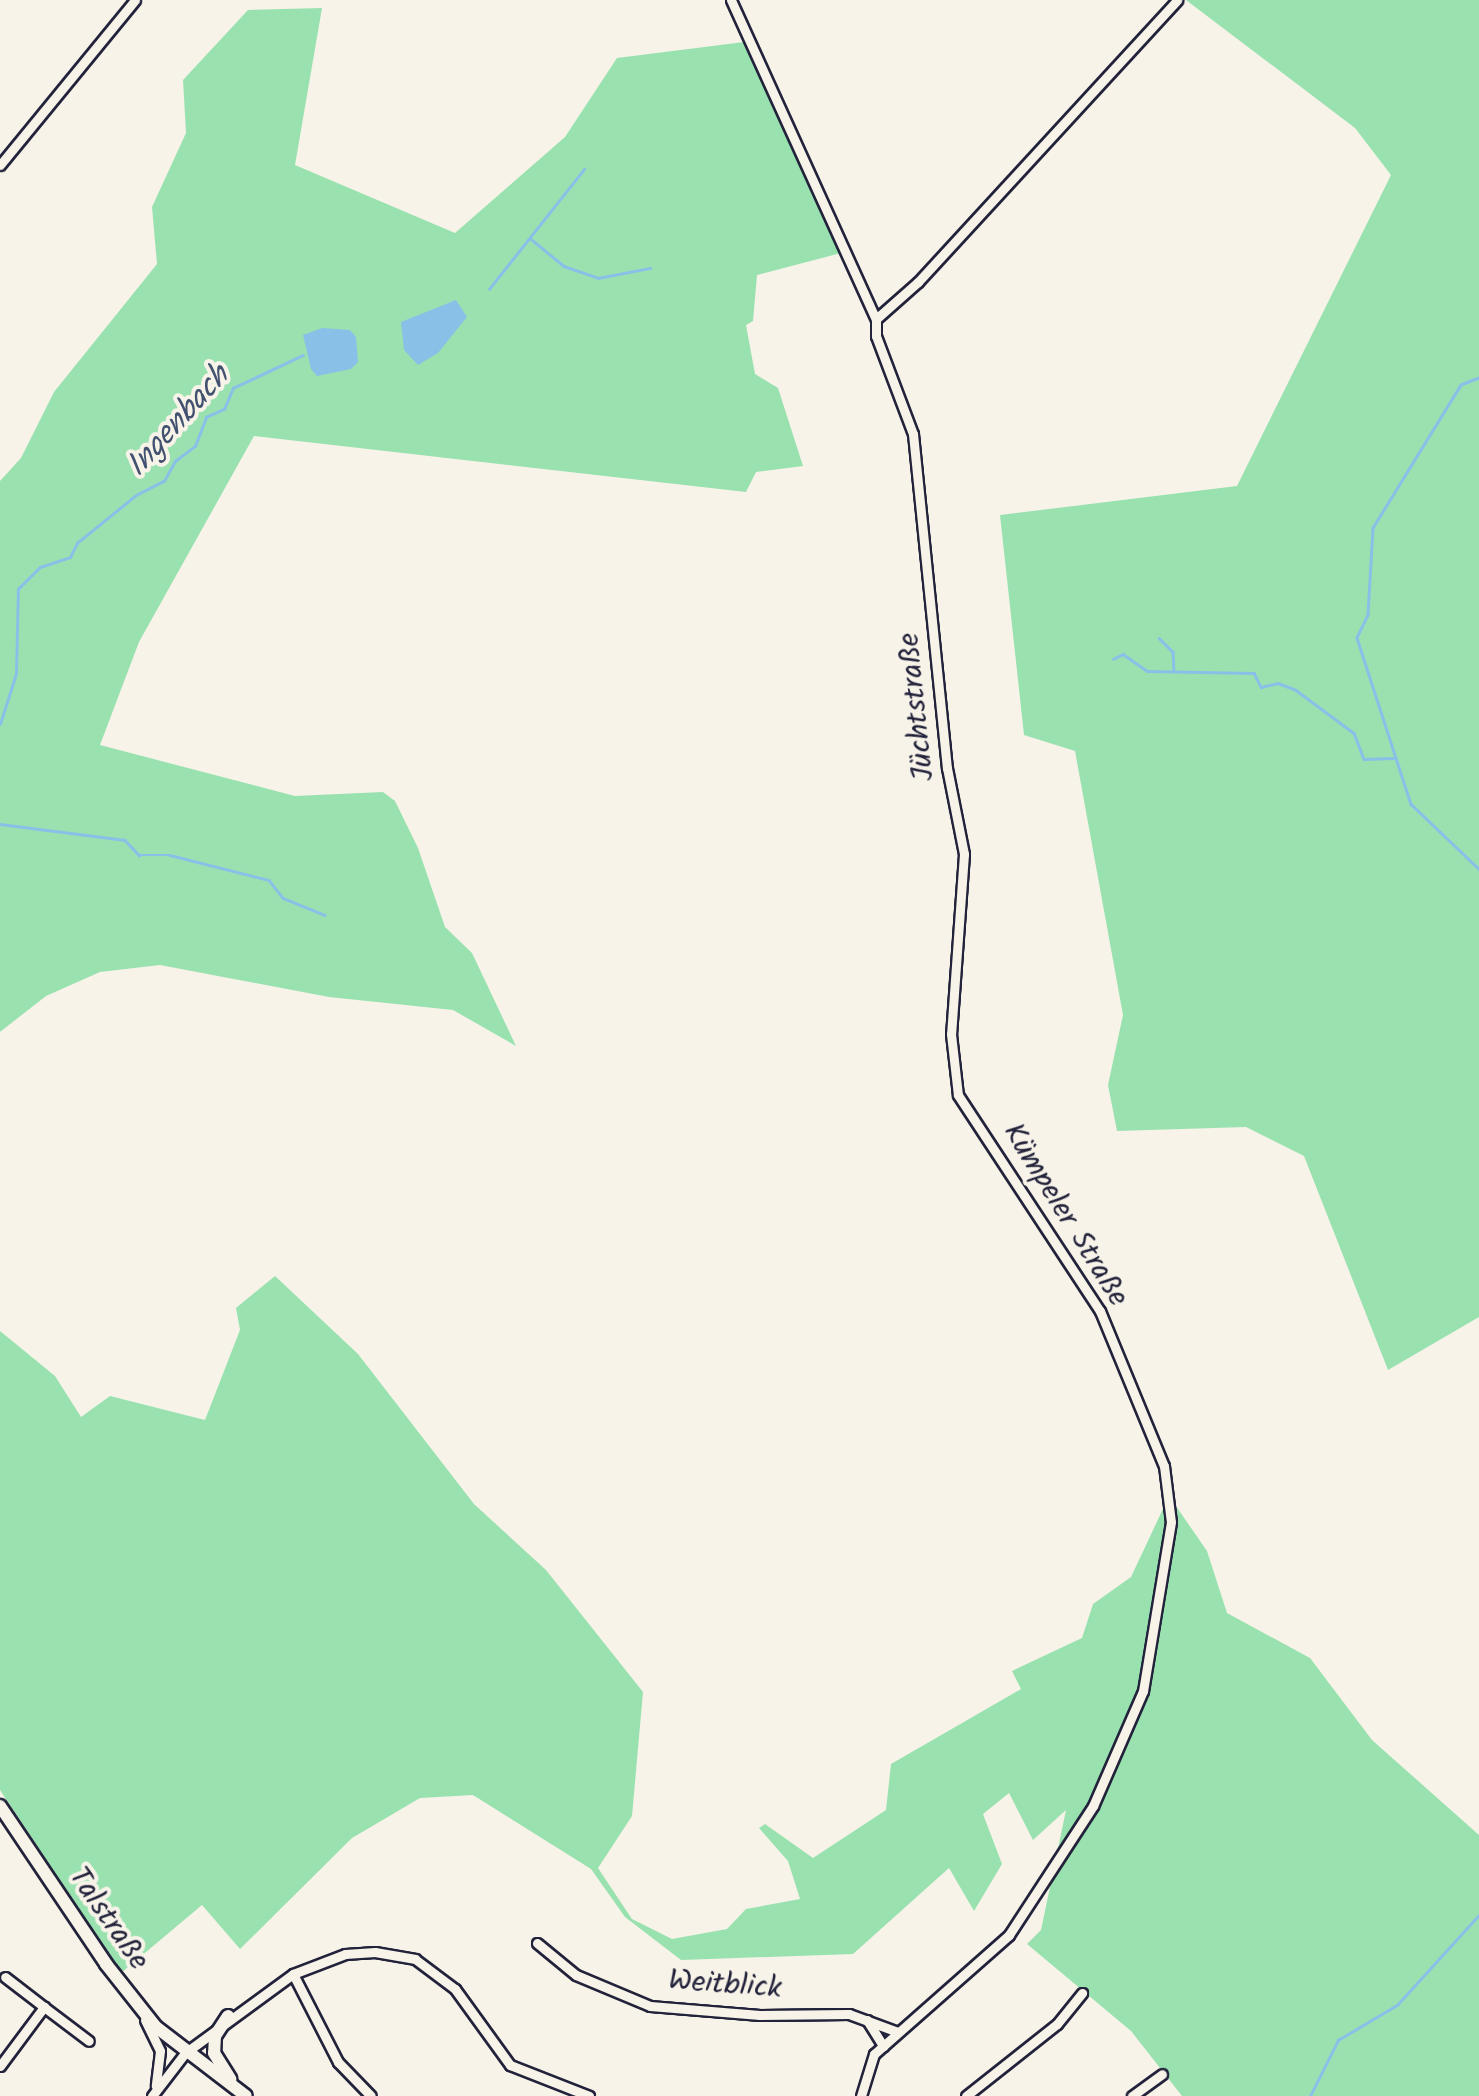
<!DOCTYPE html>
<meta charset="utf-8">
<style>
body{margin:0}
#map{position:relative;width:1479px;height:2096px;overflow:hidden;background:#f7f3e8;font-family:Kalam,sans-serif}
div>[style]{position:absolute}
.green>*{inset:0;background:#99e2b0}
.water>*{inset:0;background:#89c0e7}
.stream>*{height:2.5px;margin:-1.25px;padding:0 1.25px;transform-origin:1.25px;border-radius:1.25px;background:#89c0e7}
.roads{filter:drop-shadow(2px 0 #22223b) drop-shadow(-2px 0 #22223b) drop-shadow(0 2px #22223b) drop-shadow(0 -2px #22223b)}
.minor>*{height:9px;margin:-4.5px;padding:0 4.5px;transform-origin:4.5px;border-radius:4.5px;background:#f7f3e8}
.secondary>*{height:12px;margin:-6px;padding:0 6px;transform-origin:6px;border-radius:6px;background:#f7f3e8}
span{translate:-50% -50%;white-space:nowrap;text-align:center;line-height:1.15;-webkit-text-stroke:8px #f7f3e8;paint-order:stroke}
.street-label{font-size:30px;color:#22223b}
.water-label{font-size:32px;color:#41516f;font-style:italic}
</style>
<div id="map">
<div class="green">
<i style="clip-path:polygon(1186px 0,1479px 0,1479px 1317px,1388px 1370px,1304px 1156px,1246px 1127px,1117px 1131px,1108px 1085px,1123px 1015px,1075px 751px,1024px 735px,1000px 515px,1237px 486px,1391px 175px,1355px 128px)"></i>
<i style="clip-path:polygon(322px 8px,295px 165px,455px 233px,565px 137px,617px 58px,744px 42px,841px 253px,757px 275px,753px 321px,746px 325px,755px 374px,778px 388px,803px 466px,756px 472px,746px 492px,254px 436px,139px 642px,100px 745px,295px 796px,383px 792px,395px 801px,418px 848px,445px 927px,472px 953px,516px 1046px,453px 1010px,329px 997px,160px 965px,100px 972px,46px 996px,0 1032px,0 481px,21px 458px,54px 392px,157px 264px,152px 207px,186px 133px,183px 80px,248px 10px)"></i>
<i style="clip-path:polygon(275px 1276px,358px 1354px,474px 1504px,546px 1570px,643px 1692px,632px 1816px,598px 1868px,632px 1919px,672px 1939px,727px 1929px,746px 1909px,800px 1899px,788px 1861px,759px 1828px,765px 1824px,813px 1858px,886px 1810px,891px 1764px,1021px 1689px,1012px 1671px,1082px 1638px,1093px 1604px,1131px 1577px,1169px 1496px,1207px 1551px,1227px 1613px,1310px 1658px,1372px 1740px,1479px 1835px,1479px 2096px,1182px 2096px,1131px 2031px,1027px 1944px,1041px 1930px,1066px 1810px,1033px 1840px,1009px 1793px,983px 1814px,1002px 1864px,974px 1911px,949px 1868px,853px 1954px,681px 1960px,625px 1917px,591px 1869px,473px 1795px,420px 1798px,352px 1838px,240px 1949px,202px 1905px,121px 1973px,0 1790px,0 1331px,55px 1376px,81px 1417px,110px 1396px,205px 1420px,240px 1330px,236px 1308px)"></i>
</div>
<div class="water">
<i style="clip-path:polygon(456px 300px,467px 317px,438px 353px,418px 365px,404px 350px,401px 322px)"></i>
<i style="clip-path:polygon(322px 328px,350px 330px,356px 337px,358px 362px,351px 369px,317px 376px,311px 369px,303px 335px)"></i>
</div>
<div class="stream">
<i style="left:531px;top:239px;width:43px;rotate:39.3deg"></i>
<i style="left:564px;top:266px;width:36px;rotate:19deg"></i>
<i style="left:598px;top:278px;width:53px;rotate:-10.9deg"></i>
<i style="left:489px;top:289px;width:153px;rotate:-51.6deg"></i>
<i style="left:1479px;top:378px;width:19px;rotate:159deg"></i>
<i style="left:1461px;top:385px;width:168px;rotate:121.6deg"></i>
<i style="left:1373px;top:528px;width:87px;rotate:93.3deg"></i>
<i style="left:1368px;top:615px;width:25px;rotate:116deg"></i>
<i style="left:1357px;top:638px;width:175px;rotate:72deg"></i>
<i style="left:1411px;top:804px;width:94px;rotate:43.7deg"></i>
<i style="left:1159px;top:638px;width:20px;rotate:45deg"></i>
<i style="left:1173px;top:652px;width:19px;rotate:87deg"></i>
<i style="left:1113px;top:659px;width:11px;rotate:-27deg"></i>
<i style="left:1123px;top:654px;width:29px;rotate:35deg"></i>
<i style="left:1147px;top:671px;width:107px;rotate:1.1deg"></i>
<i style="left:1254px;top:673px;width:16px;rotate:63deg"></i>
<i style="left:1261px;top:687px;width:17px;rotate:-13deg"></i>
<i style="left:1278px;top:683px;width:19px;rotate:21deg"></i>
<i style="left:1296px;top:690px;width:72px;rotate:36.6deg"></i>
<i style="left:1354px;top:733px;width:28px;rotate:69deg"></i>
<i style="left:1364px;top:759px;width:29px;rotate:-2deg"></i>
<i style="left:0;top:724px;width:52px;rotate:-72.3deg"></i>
<i style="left:16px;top:674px;width:85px;rotate:-88.7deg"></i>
<i style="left:18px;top:589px;width:31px;rotate:-45deg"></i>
<i style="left:40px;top:567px;width:32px;rotate:-18deg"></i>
<i style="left:70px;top:557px;width:16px;rotate:-63deg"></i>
<i style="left:77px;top:543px;width:76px;rotate:-39.1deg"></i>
<i style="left:136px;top:495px;width:31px;rotate:-27deg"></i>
<i style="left:164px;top:481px;width:23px;rotate:-61deg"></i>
<i style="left:175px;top:461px;width:25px;rotate:-37deg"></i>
<i style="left:195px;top:446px;width:31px;rotate:-69deg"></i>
<i style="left:206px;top:417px;width:20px;rotate:-24deg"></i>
<i style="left:224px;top:409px;width:23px;rotate:-67deg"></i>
<i style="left:233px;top:388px;width:77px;rotate:-25.2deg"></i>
<i style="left:0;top:824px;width:126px;rotate:7.3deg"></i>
<i style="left:125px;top:840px;width:21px;rotate:47deg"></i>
<i style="left:139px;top:855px;width:31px"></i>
<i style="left:170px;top:855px;width:102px;rotate:14.2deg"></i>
<i style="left:269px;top:880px;width:23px;rotate:52deg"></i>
<i style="left:283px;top:898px;width:45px;rotate:22deg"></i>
<i style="left:1310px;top:2096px;width:63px;rotate:-63.4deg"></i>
<i style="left:1338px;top:2040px;width:69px;rotate:-30.7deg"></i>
<i style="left:1397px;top:2005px;width:122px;rotate:-47.7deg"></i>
</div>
<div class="roads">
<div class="minor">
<i style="left:731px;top:0;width:350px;rotate:65.6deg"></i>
<i style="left:876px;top:319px;width:17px;rotate:90deg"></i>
<i style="left:876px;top:336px;width:105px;rotate:69.3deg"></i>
<i style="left:913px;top:434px;width:336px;rotate:84.2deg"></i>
<i style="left:947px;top:768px;width:88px;rotate:78.8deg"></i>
<i style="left:964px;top:854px;width:180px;rotate:94.1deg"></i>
<i style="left:951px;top:1034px;width:61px;rotate:83.5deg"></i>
<i style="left:958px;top:1095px;width:258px;rotate:56.7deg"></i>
<i style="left:1100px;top:1311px;width:168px;rotate:67.6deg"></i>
<i style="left:1164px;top:1466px;width:56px;rotate:82.9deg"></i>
<i style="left:1171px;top:1522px;width:171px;rotate:99.4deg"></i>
<i style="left:1143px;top:1691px;width:125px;rotate:113.5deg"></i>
<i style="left:1093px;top:1806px;width:154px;rotate:123.1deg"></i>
<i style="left:1009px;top:1935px;width:180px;rotate:138.6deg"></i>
<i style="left:874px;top:2054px;width:44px;rotate:107.2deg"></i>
<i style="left:0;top:165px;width:213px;rotate:-50.7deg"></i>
<i style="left:876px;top:319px;width:56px;rotate:-41.4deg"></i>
<i style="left:918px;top:282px;width:383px;rotate:-47.4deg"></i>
<i style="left:537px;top:1943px;width:50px;rotate:39.4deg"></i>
<i style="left:576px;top:1975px;width:80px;rotate:22.7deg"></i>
<i style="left:650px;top:2006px;width:110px;rotate:4.7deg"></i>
<i style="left:760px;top:2015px;width:89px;rotate:-0.6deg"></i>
<i style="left:849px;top:2014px;width:52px;rotate:20.2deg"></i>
<i style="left:293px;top:1974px;width:99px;rotate:62.9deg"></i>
<i style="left:338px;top:2062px;width:47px;rotate:45.9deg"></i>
<i style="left:44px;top:2007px;width:56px;rotate:37.1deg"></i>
<i style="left:145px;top:2020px;width:34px;rotate:64deg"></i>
<i style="left:160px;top:2051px;width:35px;rotate:97deg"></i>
<i style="left:867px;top:2020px;width:31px;rotate:58deg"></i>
<i style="left:0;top:2066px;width:74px;rotate:-53.3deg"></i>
<i style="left:44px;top:2007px;width:49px;rotate:-142.4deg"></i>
<i style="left:152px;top:2096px;width:54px;rotate:-52.5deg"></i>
<i style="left:185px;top:2053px;width:134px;rotate:-36.2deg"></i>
<i style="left:293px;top:1974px;width:56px;rotate:-21deg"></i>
<i style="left:345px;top:1954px;width:30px;rotate:-4deg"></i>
<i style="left:375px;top:1952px;width:41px;rotate:9.9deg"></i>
<i style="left:415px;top:1959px;width:50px;rotate:36.9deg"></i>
<i style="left:455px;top:1989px;width:94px;rotate:54.1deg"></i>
<i style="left:510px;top:2065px;width:85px;rotate:21.4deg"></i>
<i style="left:966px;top:2096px;width:116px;rotate:-38.4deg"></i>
<i style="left:1057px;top:2024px;width:40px;rotate:-51deg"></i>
<i style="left:1132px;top:2096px;width:37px;rotate:-36deg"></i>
</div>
<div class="secondary">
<i style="left:0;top:1806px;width:190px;rotate:56.1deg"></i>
<i style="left:106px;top:1964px;width:80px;rotate:51.6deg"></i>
<i style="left:156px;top:2027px;width:113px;rotate:37.5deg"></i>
<i style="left:228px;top:2016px;width:24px;rotate:123deg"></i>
<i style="left:215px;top:2036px;width:17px;rotate:93deg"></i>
<i style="left:214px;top:2053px;width:31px;rotate:58deg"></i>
</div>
</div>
<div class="street-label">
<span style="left:917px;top:707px;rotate:-96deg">Jüchtstraße</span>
<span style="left:1065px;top:1215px;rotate:58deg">Kümpeler Straße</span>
<span style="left:108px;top:1919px;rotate:55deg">Talstraße</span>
<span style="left:725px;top:1985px;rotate:4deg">Weitblick</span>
</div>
<div class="water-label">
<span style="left:179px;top:422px;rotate:-48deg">Ingenbach</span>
</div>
</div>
